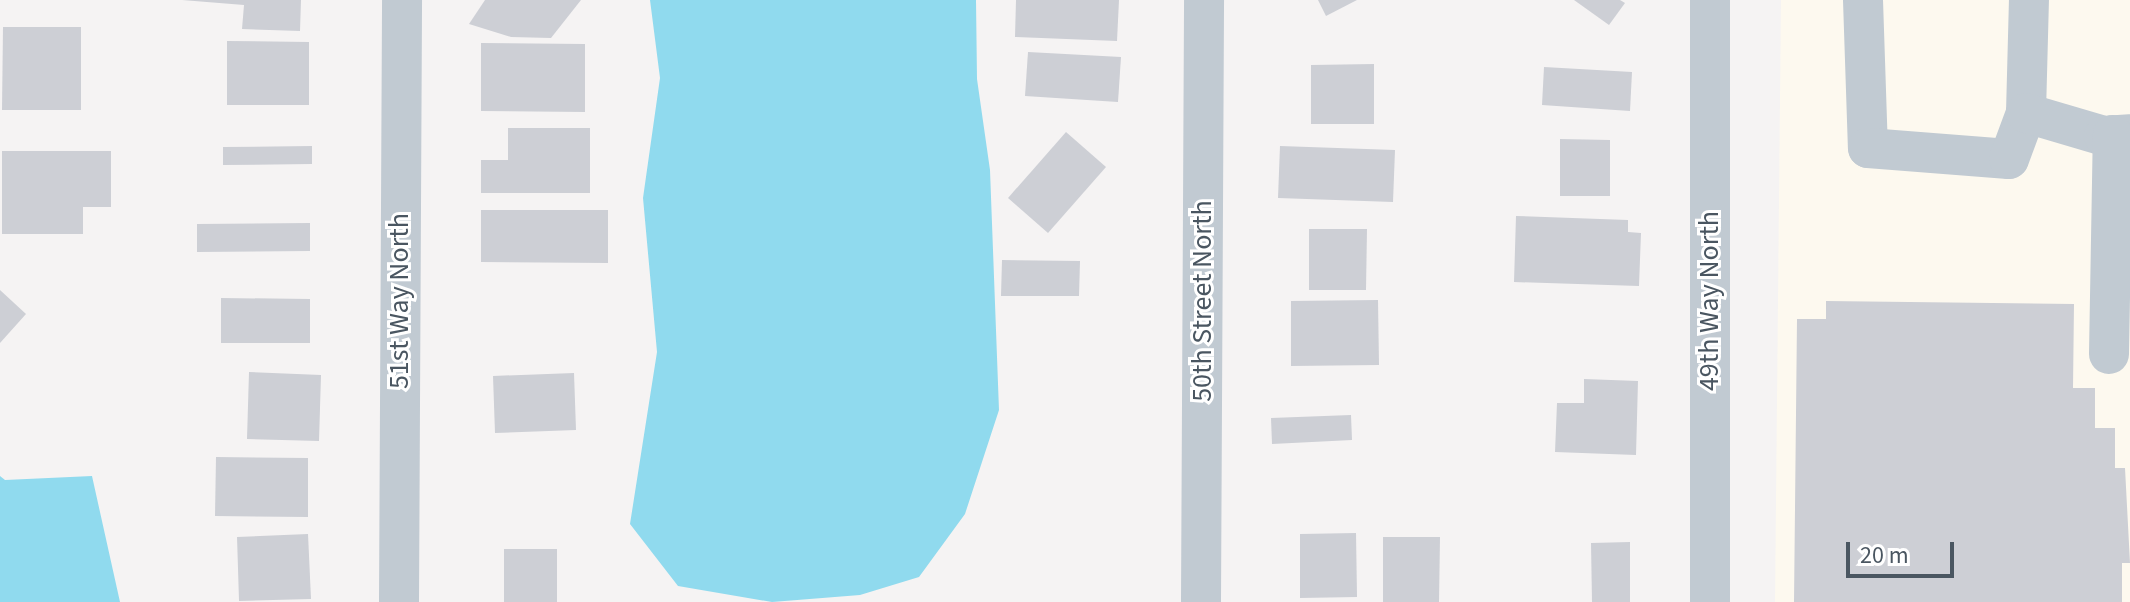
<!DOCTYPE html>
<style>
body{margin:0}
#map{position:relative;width:2130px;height:602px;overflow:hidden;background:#f5f3f3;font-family:"Source Sans 3",sans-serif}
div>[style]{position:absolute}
.commercial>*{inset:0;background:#fdf9ef}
.water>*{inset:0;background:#90daee}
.building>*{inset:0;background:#cdcfd5}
.minor>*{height:40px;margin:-20px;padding:0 20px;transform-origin:20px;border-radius:20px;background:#c1cad2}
span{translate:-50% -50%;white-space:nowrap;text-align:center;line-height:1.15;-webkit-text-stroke:6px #fff;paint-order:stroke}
.street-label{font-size:28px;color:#4a5661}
.scale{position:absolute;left:1846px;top:542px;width:108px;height:36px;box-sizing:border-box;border:4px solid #4a5661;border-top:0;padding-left:10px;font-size:24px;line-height:28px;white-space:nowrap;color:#4a5661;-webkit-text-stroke:6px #fff;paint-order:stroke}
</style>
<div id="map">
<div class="commercial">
<i style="clip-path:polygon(1781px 0,2130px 0,2130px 602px,1775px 602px)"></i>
</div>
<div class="water">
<i style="clip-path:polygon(650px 0,976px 0,977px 79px,990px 170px,999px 410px,965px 514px,919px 577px,860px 595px,772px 602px,678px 586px,630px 524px,657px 352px,643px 198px,660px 78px)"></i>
<i style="clip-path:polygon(0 476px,5px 480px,92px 476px,120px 602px,0 602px)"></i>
</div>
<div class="building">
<i style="clip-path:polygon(182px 0,301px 0,300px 31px,242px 29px,244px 5px)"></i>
<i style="clip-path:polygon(485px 0,581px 0,551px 38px,511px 37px,469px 24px)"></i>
<i style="clip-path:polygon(1016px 0,1119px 0,1117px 41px,1015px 37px)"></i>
<i style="clip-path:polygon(1318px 0,1357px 0,1326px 16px)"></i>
<i style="clip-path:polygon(1574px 0,1620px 0,1625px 3px,1609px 25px)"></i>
<i style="clip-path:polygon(3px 27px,81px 27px,81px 110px,2px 110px)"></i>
<i style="clip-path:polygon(227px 41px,309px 42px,309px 105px,227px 105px)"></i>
<i style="clip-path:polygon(481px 43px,585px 44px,585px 112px,481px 111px)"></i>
<i style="clip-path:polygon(1028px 52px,1121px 57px,1118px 102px,1025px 96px)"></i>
<i style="clip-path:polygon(1374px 64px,1374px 124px,1311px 124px,1311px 65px)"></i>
<i style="clip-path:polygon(1544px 67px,1632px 72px,1630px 111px,1542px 105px)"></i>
<i style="clip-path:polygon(508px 128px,590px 128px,590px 193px,481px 193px,481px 160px,508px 160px)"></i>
<i style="clip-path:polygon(1066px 132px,1106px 167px,1048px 233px,1008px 198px)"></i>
<i style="clip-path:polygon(1560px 139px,1610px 140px,1610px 196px,1560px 196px)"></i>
<i style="clip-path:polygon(312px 146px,312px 164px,223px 165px,223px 147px)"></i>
<i style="clip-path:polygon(1280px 146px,1395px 150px,1393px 202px,1278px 198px)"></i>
<i style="clip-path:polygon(2px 151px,111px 151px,111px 207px,83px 207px,83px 234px,2px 234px)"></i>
<i style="clip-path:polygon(481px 210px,608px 210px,608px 263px,481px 262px)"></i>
<i style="clip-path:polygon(1516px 216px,1628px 220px,1628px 232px,1641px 233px,1639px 286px,1514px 282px)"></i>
<i style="clip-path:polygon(310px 223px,310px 251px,197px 252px,197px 224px)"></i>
<i style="clip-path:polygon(1309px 229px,1367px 229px,1366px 290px,1309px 290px)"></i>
<i style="clip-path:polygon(1002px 260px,1080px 261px,1079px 296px,1001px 296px)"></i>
<i style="clip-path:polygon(0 290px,26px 314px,0 343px)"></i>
<i style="clip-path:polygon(221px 298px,310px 299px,310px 343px,221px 343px)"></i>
<i style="clip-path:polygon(1378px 300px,1379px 365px,1291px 366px,1291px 301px)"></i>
<i style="clip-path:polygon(1826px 301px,2074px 304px,2073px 388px,2095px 388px,2095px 428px,2115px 428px,2115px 468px,2125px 468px,2130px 563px,2122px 563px,2122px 602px,1794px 602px,1797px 319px,1826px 319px)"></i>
<i style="clip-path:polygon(249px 372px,321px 375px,319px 441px,247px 439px)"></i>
<i style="clip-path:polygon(574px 373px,576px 430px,495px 433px,493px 376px)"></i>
<i style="clip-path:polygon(1584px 379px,1638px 381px,1636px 455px,1555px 452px,1557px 403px,1584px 403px)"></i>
<i style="clip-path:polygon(1351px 415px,1352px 440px,1272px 444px,1271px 418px)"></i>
<i style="clip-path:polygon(216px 457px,308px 458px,308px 517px,215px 516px)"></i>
<i style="clip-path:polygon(1356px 533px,1357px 597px,1300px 598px,1300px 534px)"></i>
<i style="clip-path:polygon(308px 534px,311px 599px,239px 601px,237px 537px)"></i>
<i style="clip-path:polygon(1383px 537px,1440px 537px,1439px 602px,1383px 602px)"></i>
<i style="clip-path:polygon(1630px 542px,1630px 602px,1592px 602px,1591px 543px)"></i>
<i style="clip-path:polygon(504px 549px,557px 549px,557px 602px,504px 602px)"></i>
</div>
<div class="minor">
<i style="left:1710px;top:0;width:602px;rotate:90deg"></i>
<i style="left:1863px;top:0;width:148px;rotate:88.1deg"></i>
<i style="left:1868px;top:148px;width:141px;rotate:4.5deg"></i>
<i style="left:2009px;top:159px;width:49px;rotate:-69.7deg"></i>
<i style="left:2026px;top:113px;width:113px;rotate:-88.5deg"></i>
<i style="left:2026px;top:113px;width:81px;rotate:16.4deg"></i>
<i style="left:2104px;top:136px;width:26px;rotate:-4deg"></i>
<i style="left:2109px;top:354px;width:219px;rotate:-89deg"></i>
<i style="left:399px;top:602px;width:602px;rotate:-89.71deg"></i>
<i style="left:1201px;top:602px;width:602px;rotate:-89.71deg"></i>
</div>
<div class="street-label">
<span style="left:399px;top:301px;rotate:-90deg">51st Way North</span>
<span style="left:1202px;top:301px;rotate:-90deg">50th Street North</span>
<span style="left:1709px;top:301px;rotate:-90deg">49th Way North</span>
</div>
<div class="scale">20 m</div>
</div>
